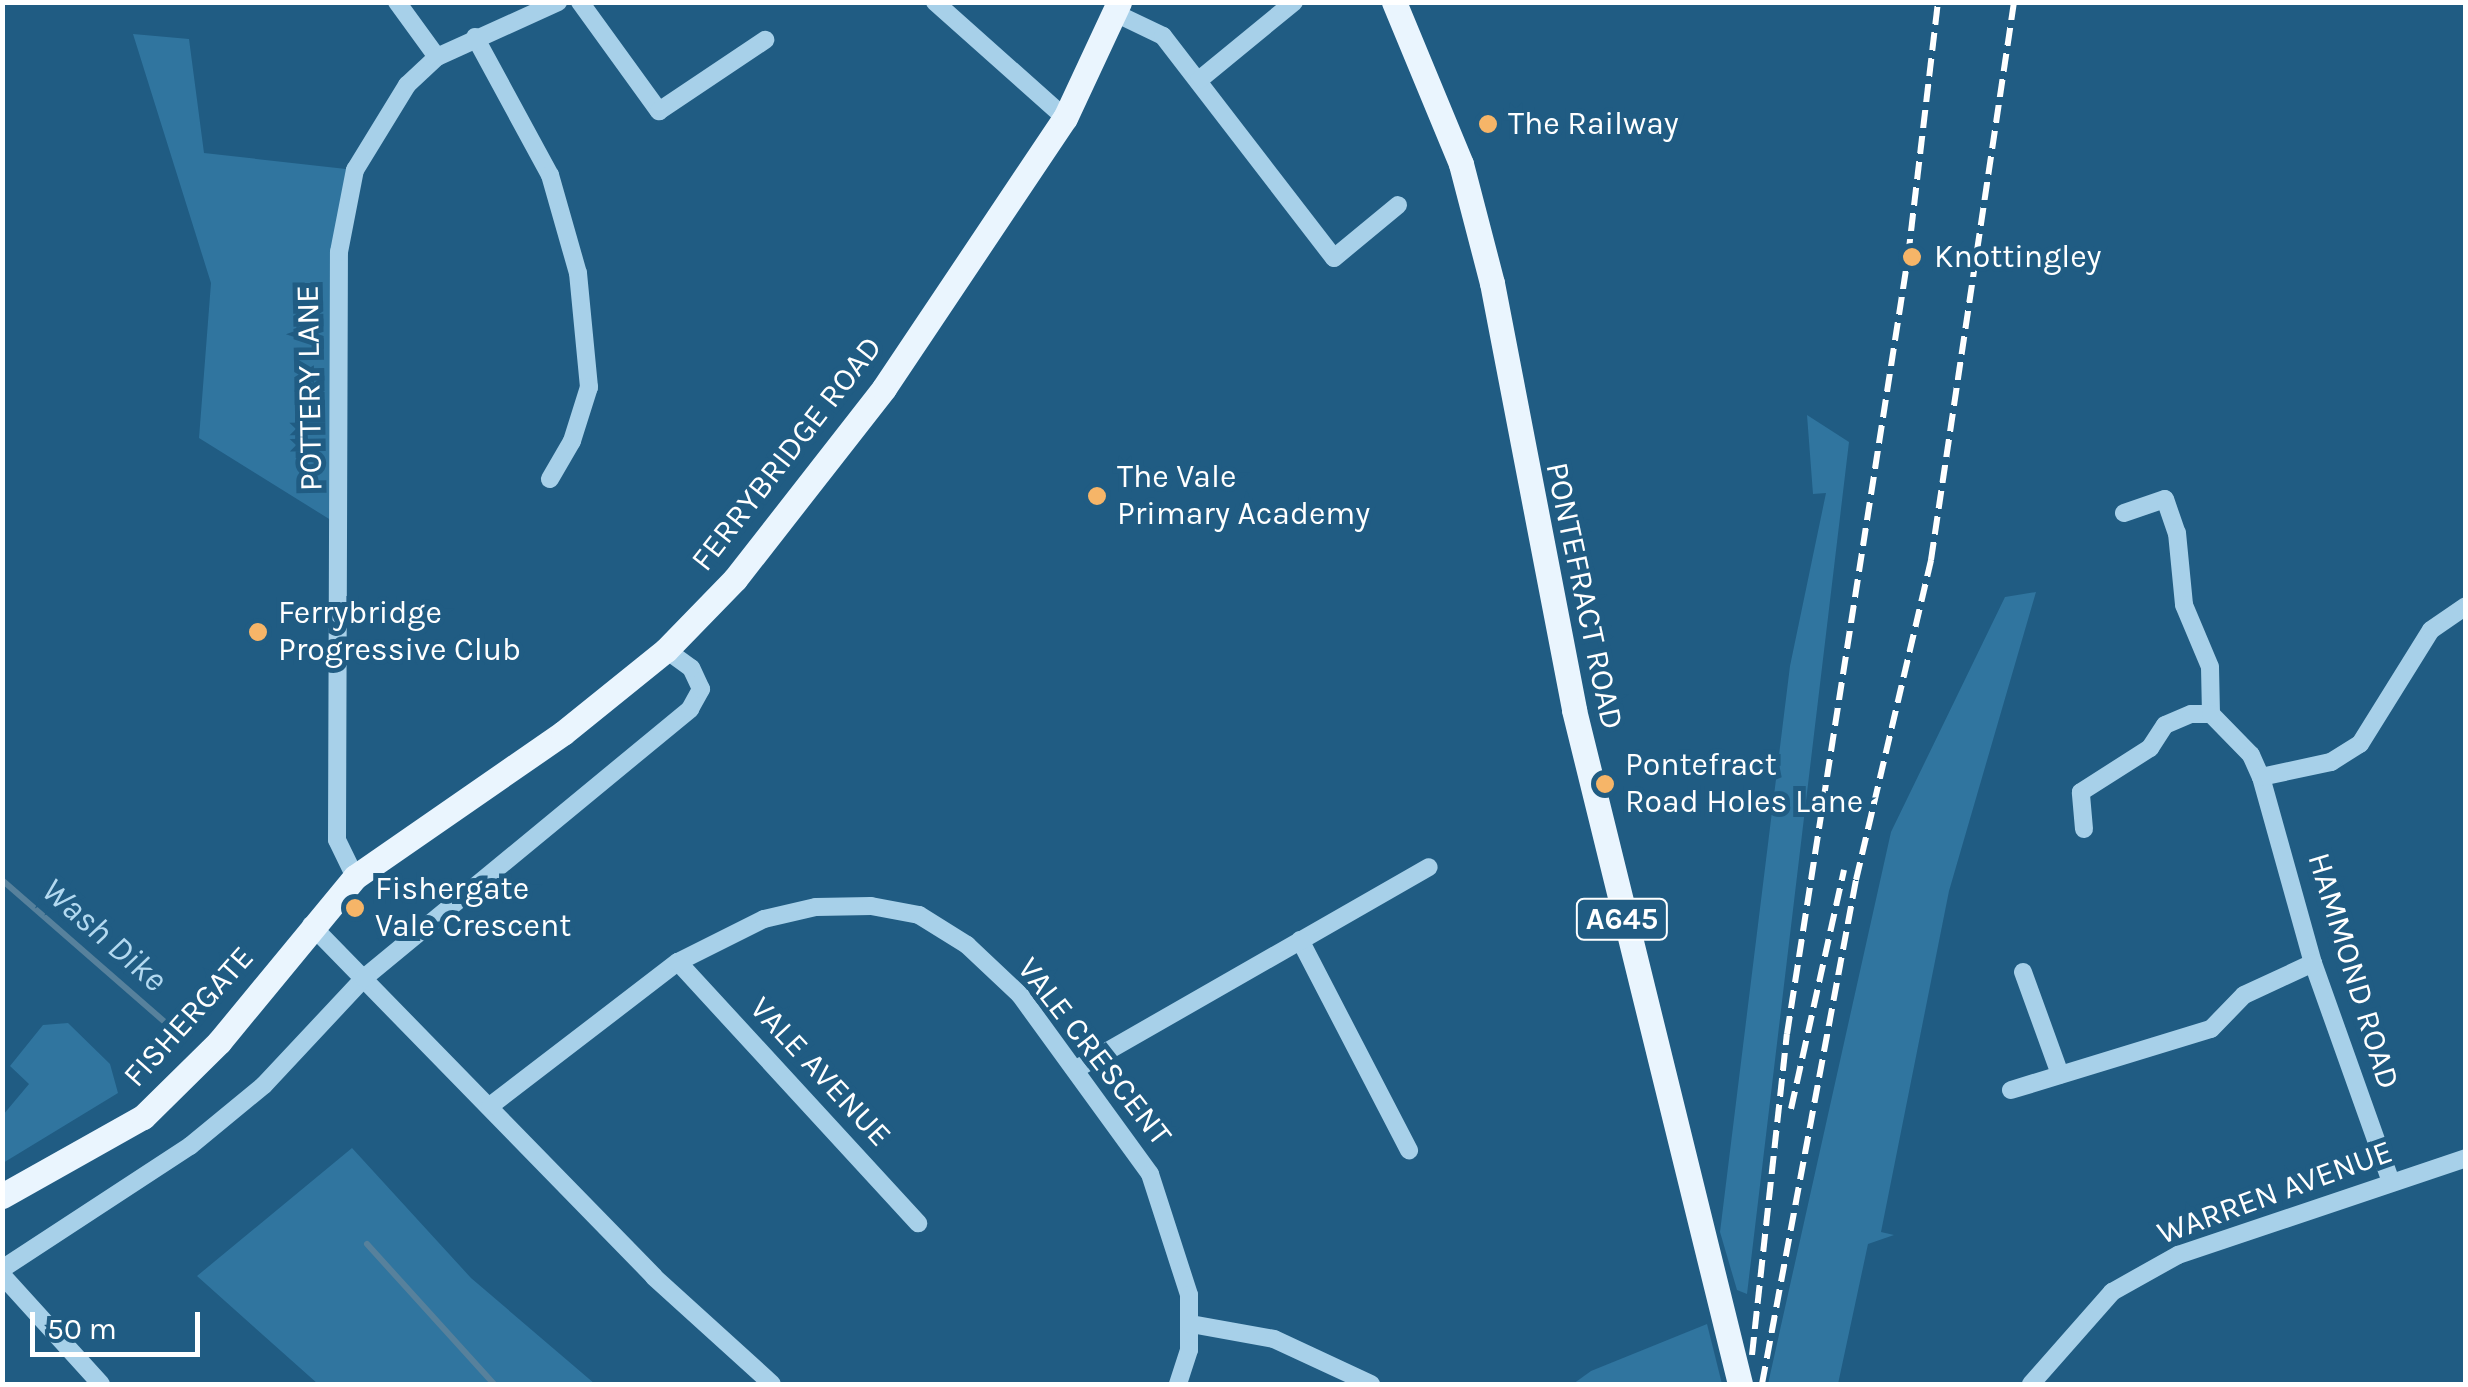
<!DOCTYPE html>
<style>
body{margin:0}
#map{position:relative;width:2468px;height:1387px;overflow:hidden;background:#205c83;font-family:Karla,sans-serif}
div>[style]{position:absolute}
.green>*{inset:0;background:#30759f}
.stream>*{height:6px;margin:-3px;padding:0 3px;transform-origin:3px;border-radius:3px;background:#57819c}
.minor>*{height:18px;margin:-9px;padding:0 9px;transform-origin:9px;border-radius:9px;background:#a7d0e9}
.major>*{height:25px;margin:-12.5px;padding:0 12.5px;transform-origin:12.5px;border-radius:12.5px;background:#eaf5fe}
.rail>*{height:6px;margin-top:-3px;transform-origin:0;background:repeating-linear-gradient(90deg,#fff 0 18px,transparent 0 26px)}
.dots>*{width:28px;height:28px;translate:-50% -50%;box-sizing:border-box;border:5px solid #205c83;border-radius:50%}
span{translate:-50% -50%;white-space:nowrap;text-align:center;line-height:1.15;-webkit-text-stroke:10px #205c83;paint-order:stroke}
.shield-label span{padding:2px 8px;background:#205c83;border:2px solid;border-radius:8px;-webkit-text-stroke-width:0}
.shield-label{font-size:30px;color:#fff;font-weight:700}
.poi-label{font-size:32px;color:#fff}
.left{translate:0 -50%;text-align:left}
.street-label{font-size:32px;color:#fff}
.water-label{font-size:35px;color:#b3d9f0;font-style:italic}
.frame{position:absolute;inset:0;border:5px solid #fff;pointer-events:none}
.scale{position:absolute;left:30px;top:1312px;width:170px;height:45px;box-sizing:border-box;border:5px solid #fff;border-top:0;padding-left:12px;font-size:30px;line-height:35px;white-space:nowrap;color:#fff;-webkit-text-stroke:8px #205c83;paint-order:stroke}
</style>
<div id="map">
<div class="green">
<i style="clip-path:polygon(133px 34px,189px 39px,204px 153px,355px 170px,339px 252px,342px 527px,199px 438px,211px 283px)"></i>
<i style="clip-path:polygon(1807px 415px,1849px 442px,1747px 1294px,1737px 1290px,1720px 1232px,1790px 666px,1826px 493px,1813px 494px)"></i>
<i style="clip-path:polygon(2036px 592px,1949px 891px,1881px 1232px,1894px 1235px,1868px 1244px,1838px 1384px,1768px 1384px,1891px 832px,2005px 597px)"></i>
<i style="clip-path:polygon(68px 1023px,110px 1064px,118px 1093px,3px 1163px,3px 1115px,29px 1084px,10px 1066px,43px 1025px)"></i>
<i style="clip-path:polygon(352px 1148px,471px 1278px,595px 1384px,318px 1384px,197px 1276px)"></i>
<i style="clip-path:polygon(1707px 1324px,1722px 1384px,1573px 1384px,1591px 1371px)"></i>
</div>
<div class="stream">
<i style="left:2px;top:880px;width:227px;rotate:41.1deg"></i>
<i style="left:367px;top:1244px;width:189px;rotate:47.8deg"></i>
</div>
<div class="minor">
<i style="left:397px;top:2px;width:68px;rotate:54deg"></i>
<i style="left:580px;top:2px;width:135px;rotate:54.1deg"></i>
<i style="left:659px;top:111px;width:128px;rotate:-33.8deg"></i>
<i style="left:935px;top:2px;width:174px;rotate:41.7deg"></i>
<i style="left:1115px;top:13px;width:53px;rotate:25.6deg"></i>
<i style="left:1163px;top:36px;width:280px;rotate:52.4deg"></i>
<i style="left:1334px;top:258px;width:83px;rotate:-39.6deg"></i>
<i style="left:475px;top:37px;width:157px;rotate:61.5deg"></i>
<i style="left:550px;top:175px;width:102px;rotate:74.1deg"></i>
<i style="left:578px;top:273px;width:115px;rotate:84.5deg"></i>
<i style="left:589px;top:387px;width:57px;rotate:107.5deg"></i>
<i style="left:572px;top:441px;width:44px;rotate:120.1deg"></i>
<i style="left:1199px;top:80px;width:123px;rotate:-39.4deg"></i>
<i style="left:2124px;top:513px;width:43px;rotate:-18.9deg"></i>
<i style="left:2165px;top:499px;width:36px;rotate:71deg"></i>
<i style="left:2177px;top:533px;width:72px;rotate:84.4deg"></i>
<i style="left:2184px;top:605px;width:67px;rotate:67.2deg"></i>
<i style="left:2210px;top:667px;width:47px;rotate:88.8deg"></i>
<i style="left:2261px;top:777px;width:193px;rotate:74.4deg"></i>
<i style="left:2313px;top:963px;width:232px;rotate:70.4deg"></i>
<i style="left:2084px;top:829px;width:37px;rotate:-95deg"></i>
<i style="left:2081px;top:792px;width:82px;rotate:-32.5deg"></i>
<i style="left:2150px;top:748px;width:27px;rotate:-57deg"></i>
<i style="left:2165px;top:725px;width:28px;rotate:-23deg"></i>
<i style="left:2191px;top:714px;width:20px"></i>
<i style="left:2211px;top:714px;width:57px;rotate:45.7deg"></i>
<i style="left:2251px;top:755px;width:24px;rotate:66deg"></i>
<i style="left:2261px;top:777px;width:72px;rotate:-12.1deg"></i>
<i style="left:2331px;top:762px;width:34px;rotate:-32deg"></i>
<i style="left:2360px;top:744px;width:134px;rotate:-58.1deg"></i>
<i style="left:2431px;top:630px;width:42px;rotate:-34.4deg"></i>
<i style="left:355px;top:877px;width:41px;rotate:-115.9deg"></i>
<i style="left:337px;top:840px;width:588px;rotate:-89.81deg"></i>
<i style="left:339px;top:252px;width:84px;rotate:-79deg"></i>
<i style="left:355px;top:170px;width:100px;rotate:-58.5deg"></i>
<i style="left:407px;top:85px;width:41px;rotate:-43deg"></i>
<i style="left:437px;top:57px;width:133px;rotate:-24.4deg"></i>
<i style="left:311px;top:925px;width:491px;rotate:45.7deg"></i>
<i style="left:654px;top:1277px;width:159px;rotate:42.2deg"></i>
<i style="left:1300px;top:940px;width:237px;rotate:62.6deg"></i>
<i style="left:678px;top:962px;width:355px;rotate:47.4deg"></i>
<i style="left:2023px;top:972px;width:109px;rotate:70.1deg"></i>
<i style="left:1078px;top:1068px;width:404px;rotate:-29.8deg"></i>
<i style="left:2011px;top:1090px;width:209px;rotate:-17deg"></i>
<i style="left:2211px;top:1029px;width:47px;rotate:-45.9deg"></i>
<i style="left:2244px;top:995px;width:76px;rotate:-24.9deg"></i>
<i style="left:490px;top:1106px;width:237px;rotate:-37.5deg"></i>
<i style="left:678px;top:962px;width:96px;rotate:-26.6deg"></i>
<i style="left:764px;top:919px;width:53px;rotate:-13deg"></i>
<i style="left:816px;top:907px;width:55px;rotate:-1deg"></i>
<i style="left:871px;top:906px;width:49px;rotate:10.6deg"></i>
<i style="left:919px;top:915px;width:57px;rotate:32deg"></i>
<i style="left:967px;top:945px;width:73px;rotate:43.3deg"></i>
<i style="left:1020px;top:995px;width:221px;rotate:54deg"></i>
<i style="left:1150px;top:1174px;width:127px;rotate:72.1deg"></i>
<i style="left:1189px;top:1295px;width:55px;rotate:90deg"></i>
<i style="left:1189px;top:1350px;width:36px;rotate:108deg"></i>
<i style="left:2px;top:1269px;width:225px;rotate:-33.2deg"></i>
<i style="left:190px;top:1146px;width:96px;rotate:-39.5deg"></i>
<i style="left:264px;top:1085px;width:146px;rotate:-46.9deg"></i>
<i style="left:364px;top:978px;width:423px;rotate:-39.5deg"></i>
<i style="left:690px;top:709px;width:23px;rotate:-61deg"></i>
<i style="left:701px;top:689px;width:23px;rotate:-115deg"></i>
<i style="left:691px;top:668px;width:31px;rotate:-144deg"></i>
<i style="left:2px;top:1275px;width:147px;rotate:47.8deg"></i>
<i style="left:1191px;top:1324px;width:84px;rotate:10.2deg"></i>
<i style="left:1274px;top:1339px;width:107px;rotate:24.9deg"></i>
<i style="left:2031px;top:1384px;width:123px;rotate:-48.6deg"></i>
<i style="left:2112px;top:1292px;width:76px;rotate:-29.3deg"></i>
<i style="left:2178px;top:1255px;width:304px;rotate:-18.6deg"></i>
</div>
<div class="major">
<i style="left:1394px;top:2px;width:175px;rotate:67.5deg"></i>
<i style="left:1461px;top:164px;width:123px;rotate:75.4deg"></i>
<i style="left:1492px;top:283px;width:435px;rotate:79.1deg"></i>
<i style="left:1574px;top:710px;width:694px;rotate:76.16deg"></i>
<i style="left:2px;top:1196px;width:162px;rotate:-29.3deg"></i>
<i style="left:143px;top:1117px;width:107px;rotate:-44.6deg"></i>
<i style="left:219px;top:1042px;width:214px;rotate:-50.5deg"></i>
<i style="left:355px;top:877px;width:253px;rotate:-34.7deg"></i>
<i style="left:563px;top:733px;width:132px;rotate:-38.9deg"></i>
<i style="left:666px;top:650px;width:99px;rotate:-45.8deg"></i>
<i style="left:735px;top:579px;width:242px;rotate:-52deg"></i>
<i style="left:884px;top:388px;width:325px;rotate:-56.2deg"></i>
<i style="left:1065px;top:118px;width:128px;rotate:-65deg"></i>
</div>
<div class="rail">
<i style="left:1791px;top:1109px;width:245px;rotate:-77.5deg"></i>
<i style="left:1752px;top:1355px;width:323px;rotate:-83.8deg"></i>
<i style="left:1787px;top:1034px;width:786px;rotate:-81.15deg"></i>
<i style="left:1908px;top:257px;width:257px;rotate:-83.3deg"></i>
<i style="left:1762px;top:1384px;width:513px;rotate:-79.44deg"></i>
<i style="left:1856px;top:880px;width:329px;rotate:-76.8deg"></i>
<i style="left:1931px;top:560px;width:564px;rotate:-81.54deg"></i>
</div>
<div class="dots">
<i style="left:1488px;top:124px;background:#f6b568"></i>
<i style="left:1912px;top:257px;background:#f6b568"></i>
<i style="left:1097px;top:496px;background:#f6b568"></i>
<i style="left:258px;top:632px;background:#f6b568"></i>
<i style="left:1605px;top:784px;background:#f6b568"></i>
<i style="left:355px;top:908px;background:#f6b568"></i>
</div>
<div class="shield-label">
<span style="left:1622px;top:919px">A645</span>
</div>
<div class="poi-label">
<span class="left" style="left:1508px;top:124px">The Railway</span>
<span class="left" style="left:1934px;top:257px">Knottingley</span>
<span class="left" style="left:1117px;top:496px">The Vale<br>Primary Academy</span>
<span class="left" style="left:278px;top:632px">Ferrybridge<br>Progressive Club</span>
<span class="left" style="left:1625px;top:784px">Pontefract<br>Road Holes Lane</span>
<span class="left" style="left:375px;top:908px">Fishergate<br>Vale Crescent</span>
</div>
<div class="street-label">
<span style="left:310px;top:388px;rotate:-91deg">POTTERY LANE</span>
<span style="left:787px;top:454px;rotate:-52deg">FERRYBRIDGE ROAD</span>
<span style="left:1584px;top:596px;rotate:78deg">PONTEFRACT ROAD</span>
<span style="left:2353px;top:971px;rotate:73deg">HAMMOND ROAD</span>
<span style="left:189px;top:1017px;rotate:-48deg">FISHERGATE</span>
<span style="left:1094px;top:1052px;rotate:52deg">VALE CRESCENT</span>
<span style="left:820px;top:1072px;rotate:47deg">VALE AVENUE</span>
<span style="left:2275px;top:1193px;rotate:-20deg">WARREN AVENUE</span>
</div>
<div class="water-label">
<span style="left:104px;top:935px;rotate:41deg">Wash Dike</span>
</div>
<div class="frame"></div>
<div class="scale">50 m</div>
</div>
